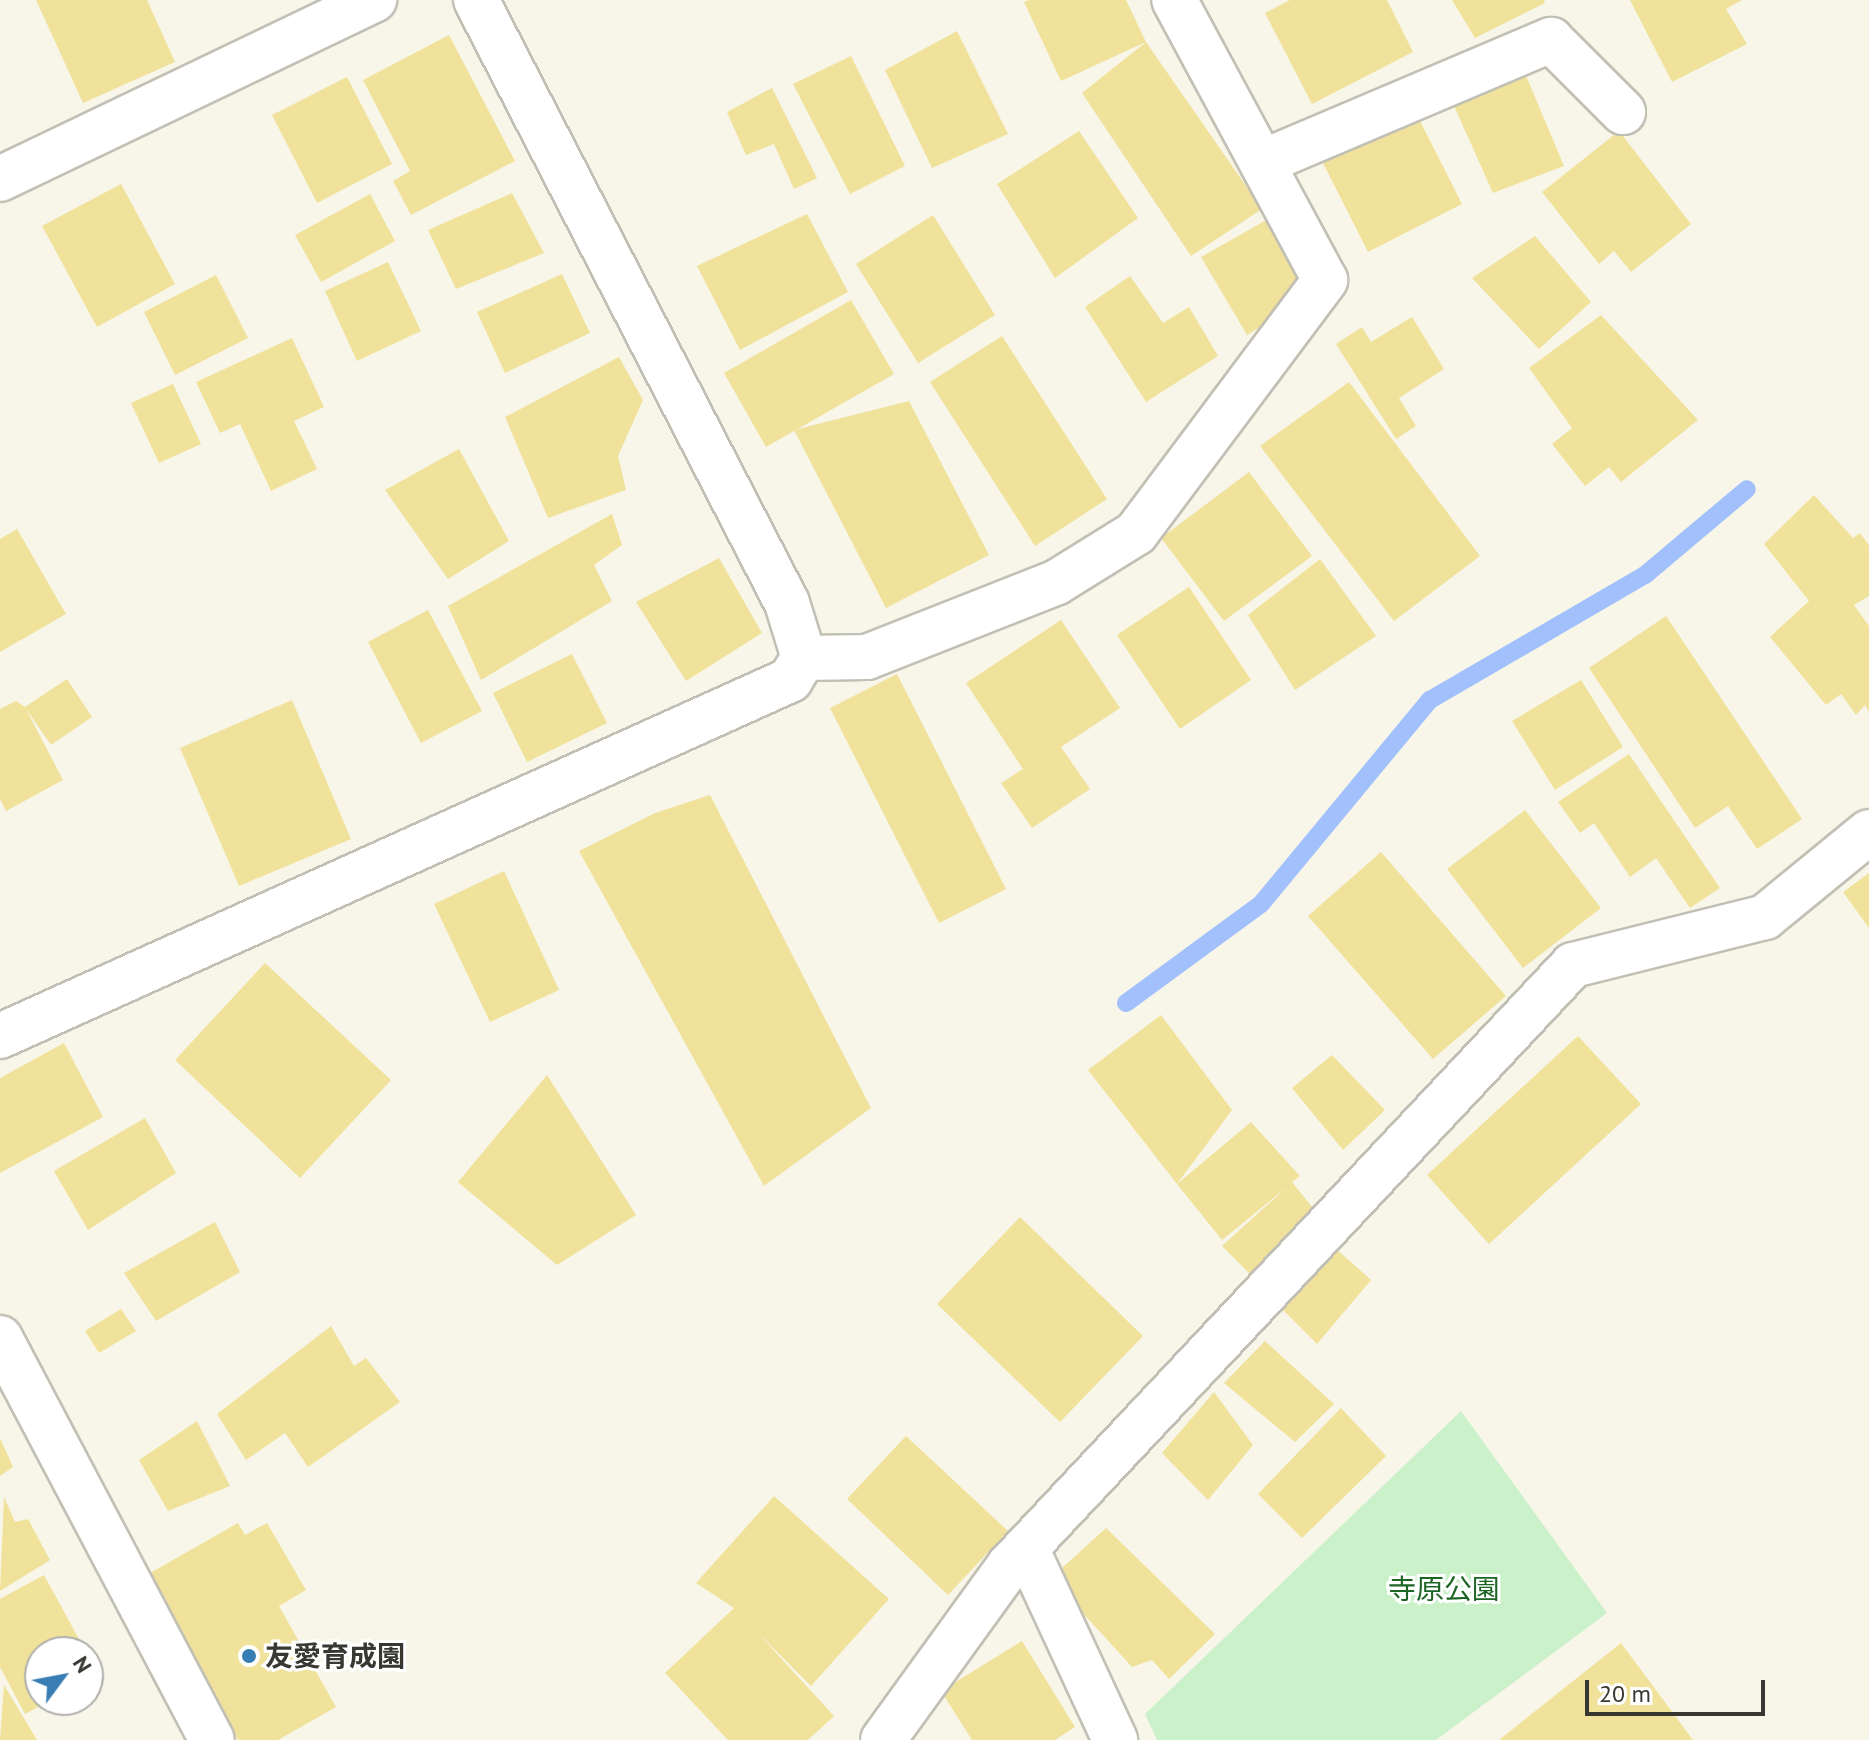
<!DOCTYPE html>
<meta charset="utf-8">
<style>
body{margin:0}
#map{position:relative;width:1869px;height:1740px;overflow:hidden;background:#f8f6e9;font-family:"PT Sans","Noto Sans JP",sans-serif}
div>[style]{position:absolute}
.green>*{inset:0;background:#caf1c9}
.stream>*{height:18px;margin:-9px;padding:0 9px;transform-origin:9px;border-radius:9px;background:#a2c1fc}
.building>*{inset:0;background:#f0e29b}
.roads{filter:drop-shadow(2px 0 #c2c0b4) drop-shadow(-2px 0 #c2c0b4) drop-shadow(0 2px #c2c0b4) drop-shadow(0 -2px #c2c0b4)}
.street>*{height:44px;margin:-22px;padding:0 22px;transform-origin:22px;border-radius:22px;background:#fff}
.secondary>*{height:44px;margin:-22px;padding:0 22px;transform-origin:22px;border-radius:22px;background:#fff}
.dots>*{width:22px;height:22px;translate:-50% -50%;box-sizing:border-box;border:4px solid #fff;border-radius:50%}
span{translate:-50% -50%;white-space:nowrap;text-align:center;line-height:1.15;-webkit-text-stroke:6px #fff;paint-order:stroke}
.park-label{font-size:28px;color:#1d6524}
.poi-label{font-size:28px;color:#383732;font-weight:700}
.left{translate:0 -50%;text-align:left}
.north{position:absolute;left:24px;top:1636px;width:80px;height:80px;box-sizing:border-box;background:#fff;border:2px solid #afafad;border-radius:50%;rotate:58deg;font-size:22px;font-weight:700;line-height:32px;text-align:center;color:#383732}
.north::after{content:'';display:block;margin:auto;width:28px;height:36px;background:#387db3;clip-path:polygon(50% 0,100% 100%,50% 72%,0 100%)}
.scale{position:absolute;left:1585px;top:1680px;width:180px;height:36px;box-sizing:border-box;border:4px solid #383732;border-top:0;padding-left:10px;font-size:24px;line-height:28px;white-space:nowrap;color:#383732;-webkit-text-stroke:6px #fff;paint-order:stroke}
</style>
<div id="map">
<div class="green">
<i style="clip-path:polygon(1461px 1411px,1607px 1613px,1436px 1740px,1157px 1740px,1145px 1714px)"></i>
</div>
<div class="stream">
<i style="left:1126px;top:1003px;width:167px;rotate:-36.3deg"></i>
<i style="left:1261px;top:904px;width:265px;rotate:-50.4deg"></i>
<i style="left:1430px;top:700px;width:249px;rotate:-30.2deg"></i>
<i style="left:1645px;top:575px;width:133px;rotate:-40.1deg"></i>
</div>
<div class="building">
<i style="clip-path:polygon(36px 0,147px 0,175px 62px,83px 103px)"></i>
<i style="clip-path:polygon(1029px 0,1126px 0,1146px 42px,1262px 209px,1191px 256px,1082px 93px,1146px 42px,1061px 81px,1024px 2px)"></i>
<i style="clip-path:polygon(1290px 0,1387px 0,1413px 52px,1312px 104px,1265px 13px)"></i>
<i style="clip-path:polygon(1452px 0,1544px 0,1545px 3px,1475px 38px)"></i>
<i style="clip-path:polygon(1630px 0,1742px 0,1726px 9px,1747px 44px,1672px 82px)"></i>
<i style="clip-path:polygon(957px 31px,1008px 134px,932px 168px,885px 70px)"></i>
<i style="clip-path:polygon(449px 35px,515px 161px,411px 215px,393px 181px,410px 171px,363px 80px)"></i>
<i style="clip-path:polygon(851px 56px,905px 166px,850px 194px,793px 84px)"></i>
<i style="clip-path:polygon(1522px 66px,1564px 166px,1493px 193px,1450px 97px)"></i>
<i style="clip-path:polygon(347px 77px,392px 164px,317px 203px,272px 115px)"></i>
<i style="clip-path:polygon(772px 88px,817px 178px,794px 189px,774px 144px,746px 155px,727px 112px)"></i>
<i style="clip-path:polygon(1416px 113px,1462px 204px,1368px 252px,1322px 161px)"></i>
<i style="clip-path:polygon(1079px 131px,1138px 218px,1055px 278px,997px 184px)"></i>
<i style="clip-path:polygon(1619px 131px,1691px 224px,1631px 272px,1614px 251px,1599px 264px,1542px 192px)"></i>
<i style="clip-path:polygon(121px 184px,175px 284px,97px 327px,42px 226px)"></i>
<i style="clip-path:polygon(512px 193px,544px 253px,456px 289px,428px 230px)"></i>
<i style="clip-path:polygon(370px 194px,395px 241px,321px 282px,295px 235px)"></i>
<i style="clip-path:polygon(807px 214px,848px 292px,740px 350px,697px 266px)"></i>
<i style="clip-path:polygon(933px 215px,995px 315px,918px 363px,856px 264px)"></i>
<i style="clip-path:polygon(1270px 218px,1314px 294px,1247px 335px,1201px 257px)"></i>
<i style="clip-path:polygon(1535px 236px,1591px 302px,1539px 349px,1472px 278px)"></i>
<i style="clip-path:polygon(388px 262px,421px 331px,357px 361px,325px 291px)"></i>
<i style="clip-path:polygon(562px 274px,590px 333px,505px 373px,477px 312px)"></i>
<i style="clip-path:polygon(216px 275px,248px 338px,175px 375px,144px 312px)"></i>
<i style="clip-path:polygon(1130px 276px,1163px 323px,1189px 307px,1218px 356px,1146px 402px,1085px 307px)"></i>
<i style="clip-path:polygon(851px 300px,894px 374px,766px 447px,724px 373px)"></i>
<i style="clip-path:polygon(1601px 315px,1698px 420px,1621px 482px,1609px 467px,1585px 486px,1552px 444px,1572px 428px,1529px 368px)"></i>
<i style="clip-path:polygon(1412px 317px,1444px 369px,1399px 398px,1416px 426px,1396px 439px,1336px 344px,1362px 327px,1371px 342px)"></i>
<i style="clip-path:polygon(1002px 336px,1107px 499px,1035px 546px,930px 382px)"></i>
<i style="clip-path:polygon(292px 338px,324px 407px,294px 421px,317px 469px,271px 491px,240px 424px,220px 433px,196px 382px)"></i>
<i style="clip-path:polygon(619px 357px,643px 400px,618px 456px,626px 490px,548px 518px,505px 417px)"></i>
<i style="clip-path:polygon(1349px 382px,1480px 556px,1394px 621px,1260px 446px)"></i>
<i style="clip-path:polygon(173px 384px,201px 444px,159px 463px,131px 403px)"></i>
<i style="clip-path:polygon(909px 401px,989px 555px,886px 608px,794px 430px)"></i>
<i style="clip-path:polygon(459px 449px,509px 541px,448px 579px,385px 490px)"></i>
<i style="clip-path:polygon(1249px 472px,1312px 556px,1224px 621px,1161px 538px)"></i>
<i style="clip-path:polygon(1814px 495px,1853px 538px,1860px 533px,1869px 545px,1869px 596px,1854px 605px,1869px 626px,1869px 712px,1865px 705px,1856px 715px,1841px 694px,1826px 705px,1770px 637px,1809px 601px,1764px 544px)"></i>
<i style="clip-path:polygon(612px 514px,622px 545px,594px 565px,612px 601px,481px 680px,448px 606px)"></i>
<i style="clip-path:polygon(17px 529px,66px 614px,0 652px,0 539px)"></i>
<i style="clip-path:polygon(719px 558px,762px 633px,686px 681px,636px 602px)"></i>
<i style="clip-path:polygon(1320px 559px,1376px 636px,1295px 690px,1248px 615px)"></i>
<i style="clip-path:polygon(1189px 587px,1251px 680px,1180px 729px,1117px 635px)"></i>
<i style="clip-path:polygon(428px 610px,482px 711px,421px 743px,368px 642px)"></i>
<i style="clip-path:polygon(1666px 616px,1802px 819px,1757px 849px,1728px 806px,1695px 828px,1589px 668px)"></i>
<i style="clip-path:polygon(1061px 620px,1120px 708px,1061px 747px,1090px 789px,1032px 828px,1001px 783px,1023px 769px,966px 683px)"></i>
<i style="clip-path:polygon(572px 654px,607px 723px,527px 762px,493px 693px)"></i>
<i style="clip-path:polygon(897px 674px,1006px 889px,939px 923px,830px 708px)"></i>
<i style="clip-path:polygon(67px 679px,92px 717px,51px 745px,26px 709px,63px 780px,6px 811px,0 799px,0 709px,16px 701px,25px 707px)"></i>
<i style="clip-path:polygon(1581px 680px,1623px 747px,1555px 790px,1512px 721px)"></i>
<i style="clip-path:polygon(292px 700px,351px 839px,239px 886px,180px 748px)"></i>
<i style="clip-path:polygon(1629px 754px,1720px 888px,1690px 908px,1656px 858px,1630px 877px,1594px 823px,1580px 833px,1558px 802px)"></i>
<i style="clip-path:polygon(710px 795px,871px 1108px,764px 1186px,579px 851px,655px 813px)"></i>
<i style="clip-path:polygon(1525px 810px,1601px 908px,1523px 968px,1447px 869px)"></i>
<i style="clip-path:polygon(1381px 852px,1506px 996px,1433px 1059px,1308px 916px)"></i>
<i style="clip-path:polygon(504px 871px,559px 990px,490px 1022px,434px 904px)"></i>
<i style="clip-path:polygon(1869px 873px,1869px 928px,1843px 892px)"></i>
<i style="clip-path:polygon(265px 963px,391px 1080px,300px 1178px,175px 1060px)"></i>
<i style="clip-path:polygon(1161px 1015px,1232px 1110px,1177px 1184px,1251px 1122px,1300px 1176px,1292px 1182px,1320px 1217px,1259px 1283px,1222px 1246px,1287px 1187px,1222px 1240px,1177px 1184px,1088px 1070px)"></i>
<i style="clip-path:polygon(1578px 1036px,1641px 1104px,1489px 1244px,1427px 1175px)"></i>
<i style="clip-path:polygon(64px 1043px,103px 1117px,0 1173px,0 1078px)"></i>
<i style="clip-path:polygon(1332px 1055px,1385px 1110px,1343px 1150px,1292px 1088px)"></i>
<i style="clip-path:polygon(547px 1075px,636px 1215px,557px 1265px,458px 1182px)"></i>
<i style="clip-path:polygon(145px 1118px,176px 1173px,88px 1230px,54px 1171px)"></i>
<i style="clip-path:polygon(1020px 1217px,1143px 1336px,1060px 1422px,937px 1304px)"></i>
<i style="clip-path:polygon(215px 1222px,240px 1272px,156px 1321px,124px 1273px)"></i>
<i style="clip-path:polygon(1335px 1248px,1371px 1280px,1317px 1344px,1280px 1307px)"></i>
<i style="clip-path:polygon(121px 1309px,136px 1331px,99px 1353px,85px 1331px)"></i>
<i style="clip-path:polygon(331px 1326px,354px 1366px,366px 1358px,400px 1402px,308px 1467px,285px 1433px,246px 1460px,217px 1414px)"></i>
<i style="clip-path:polygon(1265px 1341px,1334px 1404px,1295px 1442px,1224px 1383px)"></i>
<i style="clip-path:polygon(1214px 1392px,1253px 1445px,1208px 1500px,1162px 1453px)"></i>
<i style="clip-path:polygon(1341px 1408px,1386px 1456px,1302px 1538px,1258px 1494px)"></i>
<i style="clip-path:polygon(197px 1421px,230px 1486px,168px 1511px,139px 1460px)"></i>
<i style="clip-path:polygon(906px 1436px,1008px 1531px,948px 1595px,847px 1499px)"></i>
<i style="clip-path:polygon(0 1438px,13px 1467px,0 1476px)"></i>
<i style="clip-path:polygon(774px 1496px,889px 1599px,811px 1686px,757px 1632px,834px 1716px,808px 1740px,728px 1740px,665px 1673px,734px 1608px,696px 1583px)"></i>
<i style="clip-path:polygon(4px 1497px,15px 1522px,28px 1519px,50px 1560px,0 1591px)"></i>
<i style="clip-path:polygon(238px 1523px,245px 1535px,267px 1523px,306px 1590px,279px 1606px,336px 1707px,278px 1740px,238px 1740px,145px 1576px)"></i>
<i style="clip-path:polygon(1106px 1528px,1215px 1634px,1169px 1679px,1152px 1660px,1132px 1667px,1051px 1578px)"></i>
<i style="clip-path:polygon(44px 1575px,86px 1652px,40px 1652px,40px 1700px,51px 1700px,25px 1714px,0 1667px,0 1599px)"></i>
<i style="clip-path:polygon(1022px 1641px,1075px 1727px,1055px 1740px,972px 1740px,941px 1691px)"></i>
<i style="clip-path:polygon(1621px 1643px,1693px 1740px,1499px 1740px)"></i>
<i style="clip-path:polygon(88px 1656px,98px 1674px,88px 1680px)"></i>
<i style="clip-path:polygon(4px 1685px,37px 1740px,0 1740px)"></i>
</div>
<div class="roads">
<div class="street">
<i style="left:1263px;top:162px;width:313px;rotate:-23deg"></i>
<i style="left:1551px;top:40px;width:102px;rotate:45deg"></i>
<i style="left:0;top:1036px;width:867px;rotate:-24.26deg"></i>
<i style="left:790px;top:680px;width:26px;rotate:-58deg"></i>
<i style="left:804px;top:658px;width:63px;rotate:-0.9deg"></i>
<i style="left:867px;top:657px;width:204px;rotate:-21.5deg"></i>
<i style="left:1057px;top:582px;width:93px;rotate:-31.8deg"></i>
<i style="left:1136px;top:533px;width:316px;rotate:-53.2deg"></i>
<i style="left:1325px;top:280px;width:318px;rotate:-118.3deg"></i>
<i style="left:0;top:1338px;width:454px;rotate:62.2deg"></i>
<i style="left:1026px;top:1548px;width:212px;rotate:65.1deg"></i>
<i style="left:883px;top:1740px;width:215px;rotate:-54.1deg"></i>
<i style="left:1009px;top:1566px;width:824px;rotate:-46.82deg"></i>
<i style="left:1573px;top:965px;width:198px;rotate:-14deg"></i>
<i style="left:1765px;top:917px;width:134px;rotate:-39.3deg"></i>
</div>
<div class="secondary">
<i style="left:476px;top:0;width:678px;rotate:62.72deg"></i>
<i style="left:787px;top:603px;width:58px;rotate:72.8deg"></i>
<i style="left:0;top:179px;width:415px;rotate:-25.6deg"></i>
</div>
</div>
<div class="dots">
<i style="left:249px;top:1656px;background:#387db3"></i>
</div>
<div class="park-label">
<span style="left:1444px;top:1589px">寺原公園</span>
</div>
<div class="poi-label">
<span class="left" style="left:265px;top:1656px">友愛育成園</span>
</div>
<div class="north">N</div>
<div class="scale">20 m</div>
</div>
